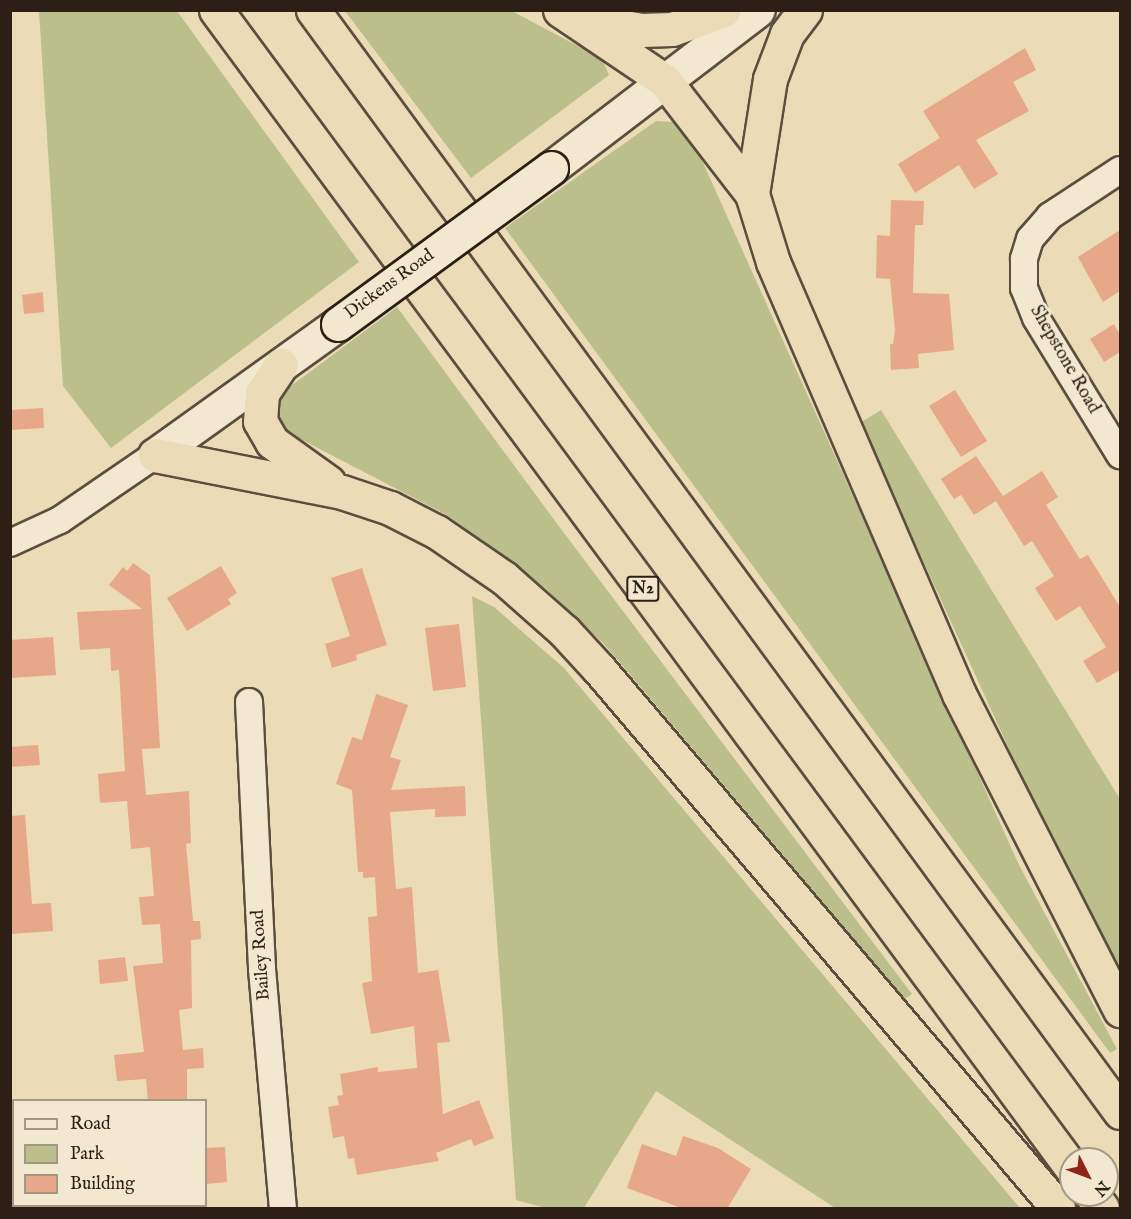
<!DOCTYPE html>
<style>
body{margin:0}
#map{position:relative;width:1131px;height:1219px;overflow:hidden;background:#ebdcb7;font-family:"IM FELL English",serif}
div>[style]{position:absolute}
.green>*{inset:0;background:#bbbf8c}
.building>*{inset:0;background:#e7a789}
.roads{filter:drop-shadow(2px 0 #5c4e3e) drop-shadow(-2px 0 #5c4e3e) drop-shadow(0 2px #5c4e3e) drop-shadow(0 -2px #5c4e3e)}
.street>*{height:26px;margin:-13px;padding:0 13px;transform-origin:13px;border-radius:13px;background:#f2e8d0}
.secondary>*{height:33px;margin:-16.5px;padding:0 16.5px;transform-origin:16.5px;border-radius:16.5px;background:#f2e8d0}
.highway>*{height:33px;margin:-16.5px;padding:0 16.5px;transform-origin:16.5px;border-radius:16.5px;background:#ebdcb7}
.bridges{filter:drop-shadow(2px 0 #2d1f15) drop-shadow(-2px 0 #2d1f15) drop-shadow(0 2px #2d1f15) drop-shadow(0 -2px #2d1f15)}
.secondary-bridge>*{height:33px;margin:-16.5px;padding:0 16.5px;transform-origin:16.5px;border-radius:16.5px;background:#f2e8d0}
span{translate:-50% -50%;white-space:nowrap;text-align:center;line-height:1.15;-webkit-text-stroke:6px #f2e8d0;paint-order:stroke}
.shield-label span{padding:2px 4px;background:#f2e8d0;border:2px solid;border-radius:4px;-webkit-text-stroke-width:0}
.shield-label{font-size:16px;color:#2d1f15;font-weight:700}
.street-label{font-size:18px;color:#2d1f15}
.frame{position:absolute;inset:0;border:12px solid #2d1f15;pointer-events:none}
.legend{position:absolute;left:12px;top:1099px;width:195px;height:108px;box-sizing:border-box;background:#f2e8d0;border:2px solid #a39885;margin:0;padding:8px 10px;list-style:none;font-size:18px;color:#2d1f15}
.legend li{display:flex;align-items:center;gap:12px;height:30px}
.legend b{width:30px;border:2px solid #a39885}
.north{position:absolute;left:1059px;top:1147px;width:60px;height:60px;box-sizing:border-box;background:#f2e8d0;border:2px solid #a39885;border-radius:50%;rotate:132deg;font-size:16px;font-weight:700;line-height:24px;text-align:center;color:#2d1f15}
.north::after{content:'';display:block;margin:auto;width:21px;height:27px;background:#8f2418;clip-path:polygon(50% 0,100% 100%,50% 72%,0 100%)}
</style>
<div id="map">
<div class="green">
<i style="clip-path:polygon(39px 11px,177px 11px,359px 262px,111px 448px,63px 386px)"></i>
<i style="clip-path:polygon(345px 11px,512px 11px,591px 53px,603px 61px,609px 75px,471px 178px)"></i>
<i style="clip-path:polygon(656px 121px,674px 122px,691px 136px,1019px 865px,1117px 1049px,1110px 1053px,505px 228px)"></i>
<i style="clip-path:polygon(397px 307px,561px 529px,912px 994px,905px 999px,604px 644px,544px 587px,447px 515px,281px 429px,273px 411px,280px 394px)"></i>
<i style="clip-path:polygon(881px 410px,1120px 799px,1120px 976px,1043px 823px,860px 423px)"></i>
<i style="clip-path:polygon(472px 596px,494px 607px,564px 668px,1020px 1208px,835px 1208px,656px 1091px,584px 1208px,546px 1208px,516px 1200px)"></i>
</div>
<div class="building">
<i style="clip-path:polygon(1025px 48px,1036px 70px,1013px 82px,1029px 111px,976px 140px,998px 174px,974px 189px,959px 165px,915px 193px,898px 164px,940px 138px,923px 111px)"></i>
<i style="clip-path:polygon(891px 200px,924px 201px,923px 225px,915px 225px,913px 293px,949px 294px,954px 350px,918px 354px,919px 368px,891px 370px,890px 344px,893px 344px,895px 330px,890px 279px,876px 278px,877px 235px,890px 236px)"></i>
<i style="clip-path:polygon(1120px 230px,1120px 291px,1103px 302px,1078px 257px)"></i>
<i style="clip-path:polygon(43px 292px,44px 312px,24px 314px,22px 295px)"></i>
<i style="clip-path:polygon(1114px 324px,1120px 335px,1120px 352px,1104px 362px,1090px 339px)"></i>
<i style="clip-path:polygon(955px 390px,987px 441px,961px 457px,929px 406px)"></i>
<i style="clip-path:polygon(43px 408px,44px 428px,10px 430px,10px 410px)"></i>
<i style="clip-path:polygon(976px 456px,1003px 496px,1042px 471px,1058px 497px,1046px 505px,1080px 559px,1088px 555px,1120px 607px,1120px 670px,1097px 683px,1083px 661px,1106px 647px,1080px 606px,1056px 621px,1035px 588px,1054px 576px,1032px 541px,1024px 546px,996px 501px,974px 515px,961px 495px,954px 499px,941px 479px)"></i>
<i style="clip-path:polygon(133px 563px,150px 575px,160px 748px,142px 749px,146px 795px,189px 791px,191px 843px,186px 844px,193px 921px,200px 921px,201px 939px,191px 940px,192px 1008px,179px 1010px,183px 1050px,203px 1048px,204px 1068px,187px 1069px,187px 1101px,148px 1101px,146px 1079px,117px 1081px,114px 1055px,144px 1052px,133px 966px,163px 963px,160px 924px,142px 925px,139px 897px,154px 896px,150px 847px,131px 849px,127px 801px,100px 803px,98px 774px,125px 771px,119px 670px,111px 671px,110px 648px,80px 650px,77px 612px,142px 609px,109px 585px,123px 567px,127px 571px)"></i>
<i style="clip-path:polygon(221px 566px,237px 593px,228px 599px,231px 604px,187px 631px,167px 598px)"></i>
<i style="clip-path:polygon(362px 568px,387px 645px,356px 655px,357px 660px,332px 668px,325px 644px,350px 636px,331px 578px)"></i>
<i style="clip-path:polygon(459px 624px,466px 687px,433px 691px,425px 628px)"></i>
<i style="clip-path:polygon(53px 637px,56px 675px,10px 678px,10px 640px)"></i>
<i style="clip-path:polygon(376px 694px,408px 705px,390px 757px,401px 760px,391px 790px,465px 786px,466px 816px,435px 817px,435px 809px,390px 812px,396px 889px,412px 887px,418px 973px,438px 970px,450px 1042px,437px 1043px,443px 1114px,479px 1100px,494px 1138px,474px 1146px,471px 1139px,436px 1153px,439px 1161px,357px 1175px,354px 1158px,348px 1159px,344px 1136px,333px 1138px,328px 1107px,339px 1105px,337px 1096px,343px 1095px,340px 1074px,378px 1067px,378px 1072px,417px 1068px,414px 1026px,371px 1034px,362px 983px,372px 981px,368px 917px,377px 916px,375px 877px,363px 878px,363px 872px,358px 872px,352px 790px,336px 784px,352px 737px,362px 740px)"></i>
<i style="clip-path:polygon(38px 745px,40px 765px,10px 767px,10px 747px)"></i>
<i style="clip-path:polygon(25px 815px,32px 904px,51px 903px,53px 931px,10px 934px,10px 816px)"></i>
<i style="clip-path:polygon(125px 957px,128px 981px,100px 984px,98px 960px)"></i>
<i style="clip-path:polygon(683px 1136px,718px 1148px,751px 1169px,727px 1209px,684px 1209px,627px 1188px,642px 1144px,676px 1156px)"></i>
<i style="clip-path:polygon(225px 1147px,227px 1182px,206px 1184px,206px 1148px)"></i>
</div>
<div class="roads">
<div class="street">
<i style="left:1120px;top:170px;width:84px;rotate:146.7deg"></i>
<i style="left:1050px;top:216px;width:30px;rotate:131deg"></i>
<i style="left:1030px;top:239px;width:21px;rotate:107deg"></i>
<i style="left:1024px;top:259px;width:29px;rotate:90deg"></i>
<i style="left:1024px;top:288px;width:32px;rotate:68deg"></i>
<i style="left:1036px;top:318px;width:161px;rotate:58.5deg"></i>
<i style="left:10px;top:543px;width:55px;rotate:-24.7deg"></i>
<i style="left:60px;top:520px;width:115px;rotate:-34.4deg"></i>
<i style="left:249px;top:702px;width:267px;rotate:87.2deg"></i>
<i style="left:262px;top:969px;width:240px;rotate:85deg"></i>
</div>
<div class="secondary">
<i style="left:551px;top:168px;width:260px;rotate:-37.4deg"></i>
<i style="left:155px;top:455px;width:225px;rotate:-35.6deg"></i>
</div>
<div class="highway">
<i style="left:216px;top:10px;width:1439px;rotate:53.54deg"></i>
<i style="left:313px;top:10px;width:1366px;rotate:53.78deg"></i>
<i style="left:560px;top:10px;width:127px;rotate:34.1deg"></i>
<i style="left:665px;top:81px;width:143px;rotate:52.4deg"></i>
<i style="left:805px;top:10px;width:30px;rotate:127deg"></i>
<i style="left:787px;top:34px;width:48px;rotate:110.7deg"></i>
<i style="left:770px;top:79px;width:116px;rotate:98.9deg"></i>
<i style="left:752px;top:194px;width:71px;rotate:72.8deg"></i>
<i style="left:773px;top:262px;width:470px;rotate:66.7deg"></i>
<i style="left:959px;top:694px;width:355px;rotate:63deg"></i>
<i style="left:586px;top:20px;width:56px;rotate:10.3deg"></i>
<i style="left:641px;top:30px;width:31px;rotate:-2deg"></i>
<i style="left:672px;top:29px;width:55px;rotate:-20.1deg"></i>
<i style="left:281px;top:365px;width:34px;rotate:124deg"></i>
<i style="left:262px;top:393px;width:28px;rotate:94deg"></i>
<i style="left:260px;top:421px;width:24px;rotate:60deg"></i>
<i style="left:272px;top:442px;width:69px;rotate:35.5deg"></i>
<i style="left:155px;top:455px;width:191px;rotate:11.2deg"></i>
<i style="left:342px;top:492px;width:51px;rotate:18.4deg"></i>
<i style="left:390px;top:508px;width:53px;rotate:27.1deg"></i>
<i style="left:437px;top:532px;width:81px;rotate:34.5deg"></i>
<i style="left:504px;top:578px;width:80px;rotate:41.5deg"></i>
<i style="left:564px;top:631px;width:52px;rotate:47.4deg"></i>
<i style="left:599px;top:669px;width:708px;rotate:49.58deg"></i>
<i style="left:1092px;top:1195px;width:16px;rotate:52deg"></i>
</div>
</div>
<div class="bridges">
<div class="secondary-bridge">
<i style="left:338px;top:324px;width:264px;rotate:-36.2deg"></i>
</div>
</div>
<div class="shield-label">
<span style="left:643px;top:589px">N2</span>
</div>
<div class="street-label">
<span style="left:390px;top:285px;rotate:-36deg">Dickens Road</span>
<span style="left:1064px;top:360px;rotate:60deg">Shepstone Road</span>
<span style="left:262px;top:955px;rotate:-94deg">Bailey Road</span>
</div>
<div class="frame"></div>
<ul class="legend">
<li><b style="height:8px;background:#f2e8d0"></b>Road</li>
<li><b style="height:16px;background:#bbbf8c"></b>Park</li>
<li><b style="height:16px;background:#e7a789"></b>Building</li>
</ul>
<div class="north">N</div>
</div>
